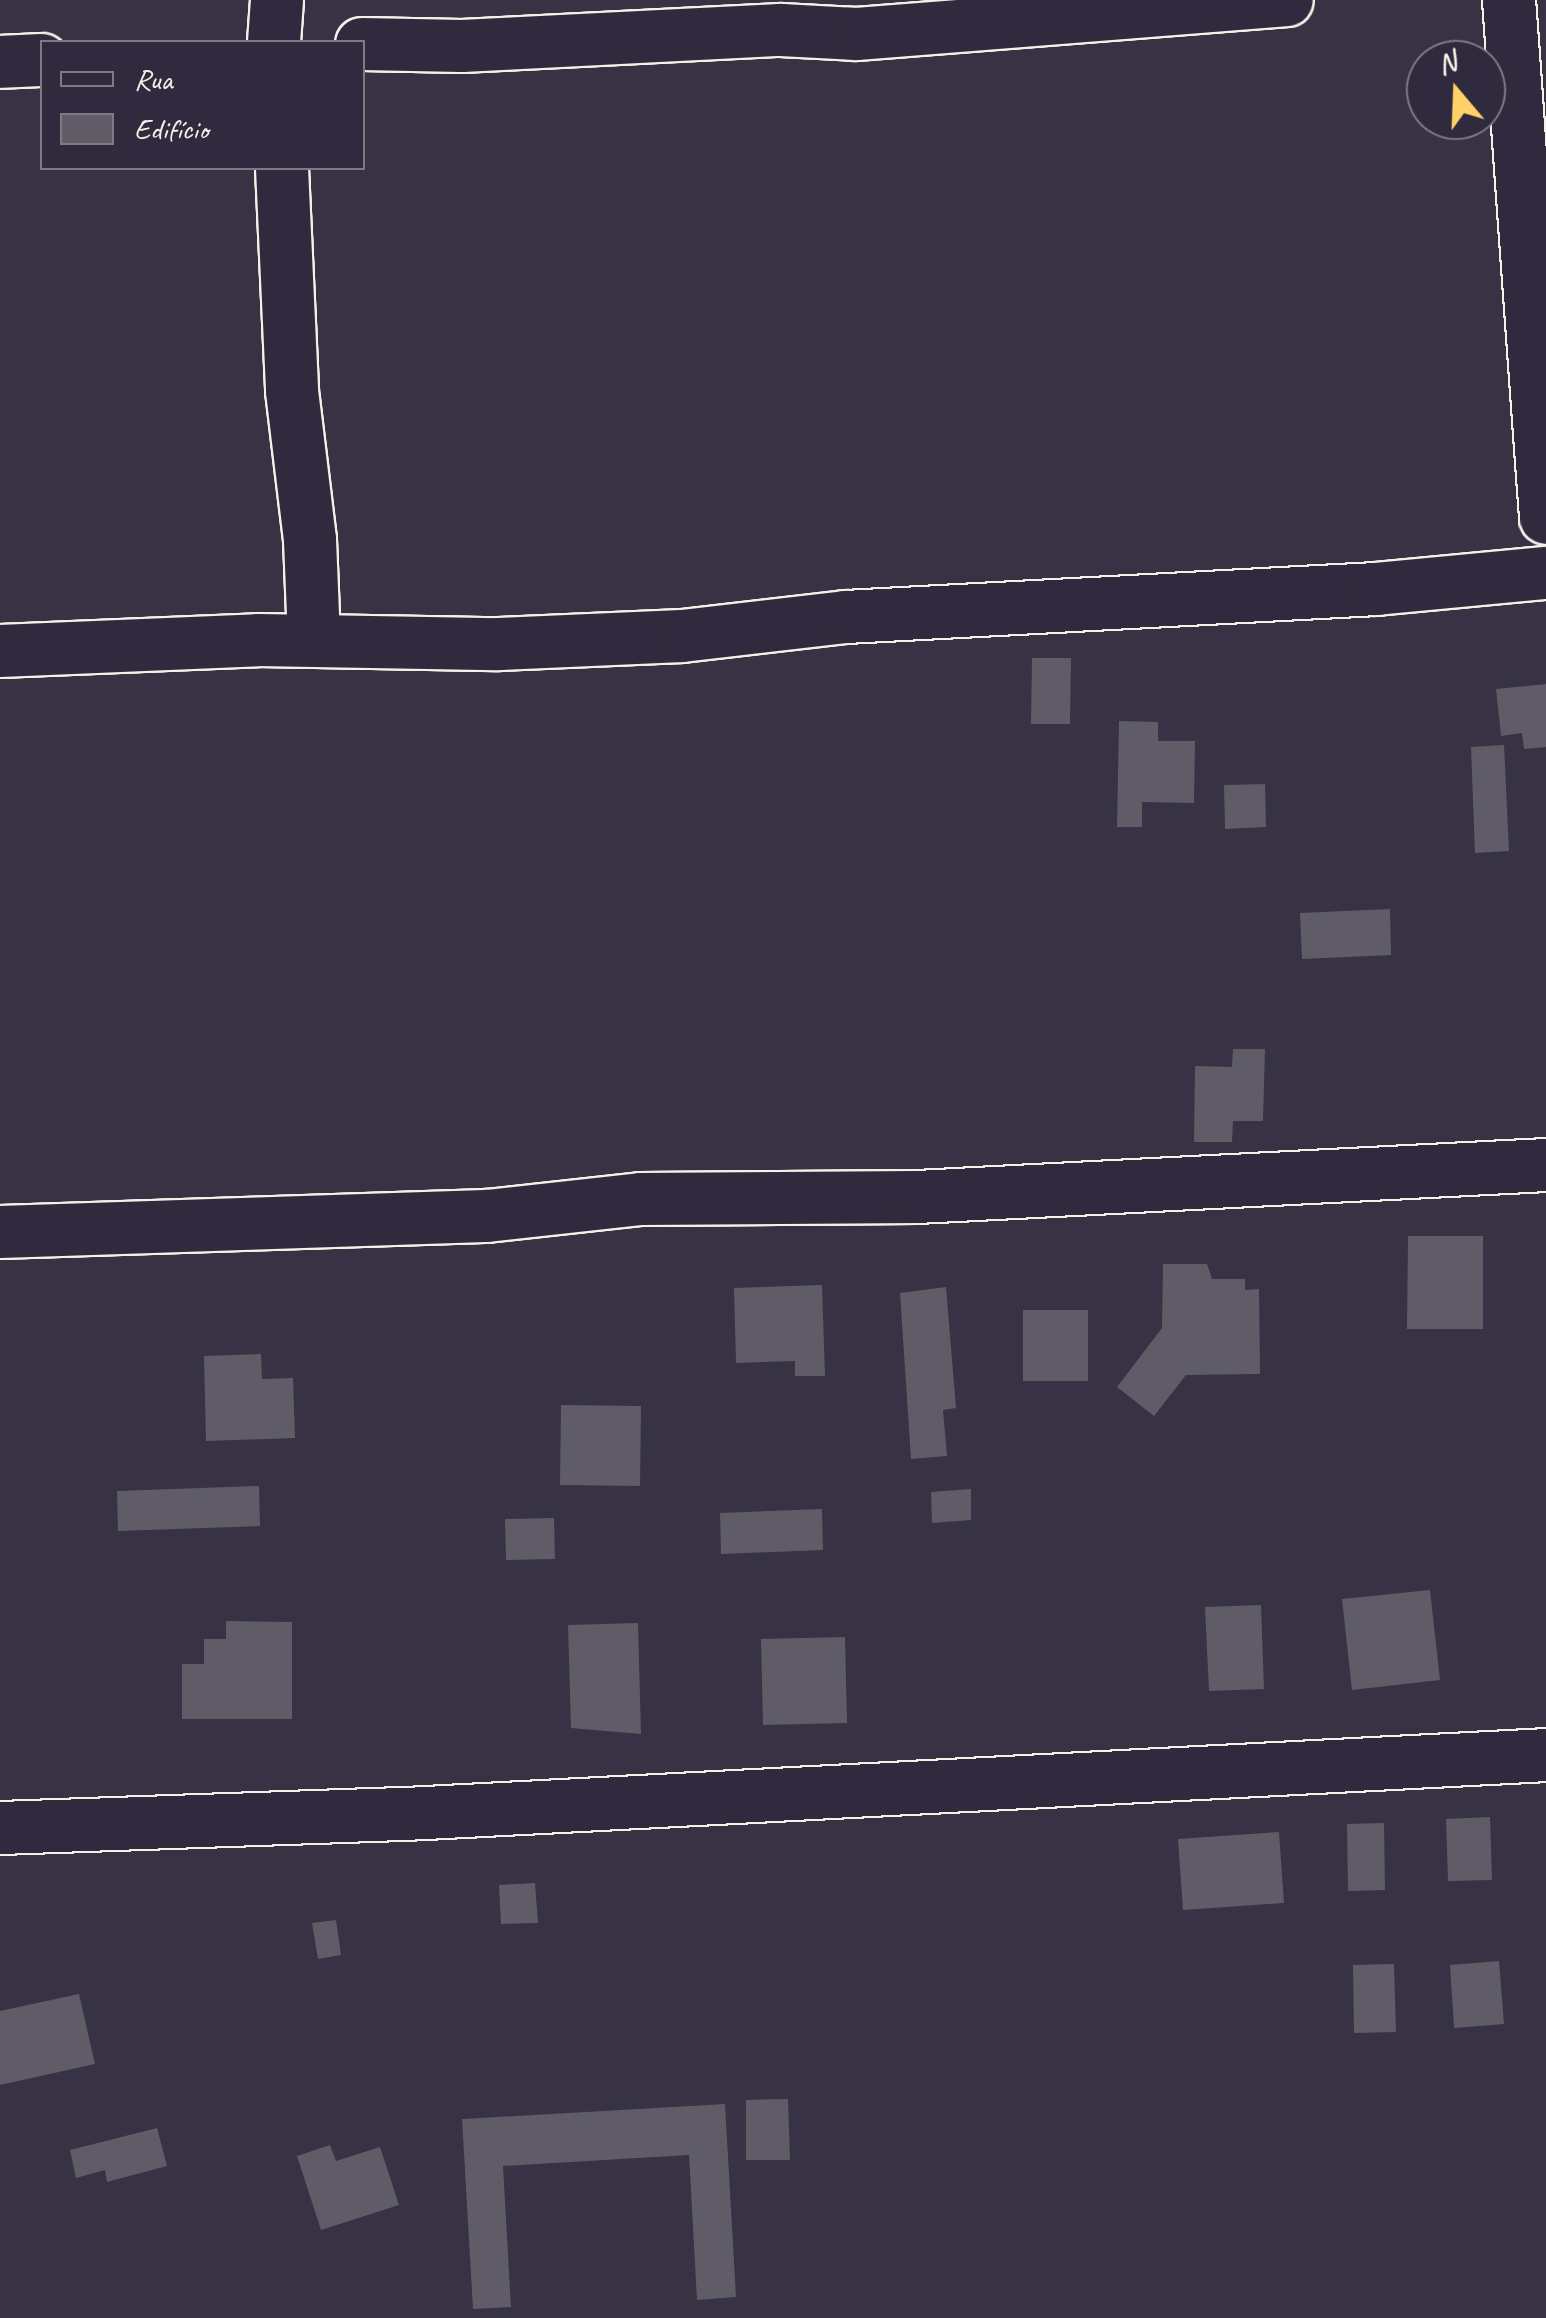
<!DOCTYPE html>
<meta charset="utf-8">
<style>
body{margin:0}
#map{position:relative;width:1546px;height:2318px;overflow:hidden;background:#373244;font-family:Caveat,sans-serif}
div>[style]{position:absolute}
.building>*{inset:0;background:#5f5c67}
.roads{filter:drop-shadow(2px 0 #f4f1e8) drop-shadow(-2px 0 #f4f1e8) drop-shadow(0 2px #f4f1e8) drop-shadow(0 -2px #f4f1e8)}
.minor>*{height:52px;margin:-26px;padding:0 26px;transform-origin:26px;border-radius:26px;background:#2f2a3d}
span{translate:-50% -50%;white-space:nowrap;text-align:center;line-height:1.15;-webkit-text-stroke:8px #2f2a3d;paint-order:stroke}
.legend{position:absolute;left:40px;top:40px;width:325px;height:130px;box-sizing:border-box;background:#2f2a3d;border:2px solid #7e7a81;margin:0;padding:12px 18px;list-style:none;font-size:30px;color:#f4f1e8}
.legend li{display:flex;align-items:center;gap:20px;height:50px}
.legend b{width:50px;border:2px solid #7e7a81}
.north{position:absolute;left:1406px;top:40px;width:100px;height:100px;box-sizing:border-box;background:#2f2a3d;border:2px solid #7e7a81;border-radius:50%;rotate:341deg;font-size:28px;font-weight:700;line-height:40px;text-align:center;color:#f4f1e8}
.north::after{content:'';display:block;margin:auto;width:35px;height:45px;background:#ffd166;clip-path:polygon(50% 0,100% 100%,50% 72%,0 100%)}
</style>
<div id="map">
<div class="building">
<i style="clip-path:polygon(1032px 658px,1071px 658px,1070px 724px,1031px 724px)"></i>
<i style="clip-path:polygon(1546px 684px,1546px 747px,1524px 749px,1522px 733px,1501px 736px,1496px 689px)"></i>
<i style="clip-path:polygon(1119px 721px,1158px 722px,1158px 741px,1195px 741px,1194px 803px,1142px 802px,1142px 827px,1117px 827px)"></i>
<i style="clip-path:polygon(1504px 745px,1509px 851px,1475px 853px,1471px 747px)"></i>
<i style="clip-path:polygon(1265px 784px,1266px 827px,1225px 829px,1224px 785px)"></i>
<i style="clip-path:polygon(1390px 909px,1391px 955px,1302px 959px,1300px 913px)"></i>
<i style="clip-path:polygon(1233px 1049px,1265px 1049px,1263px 1121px,1233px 1121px,1232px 1142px,1194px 1142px,1195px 1066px,1232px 1067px)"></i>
<i style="clip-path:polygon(1408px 1236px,1483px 1236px,1483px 1329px,1407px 1329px)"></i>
<i style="clip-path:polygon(1163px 1264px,1207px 1264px,1212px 1279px,1245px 1279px,1245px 1290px,1259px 1289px,1260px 1374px,1186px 1375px,1154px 1416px,1117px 1387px,1162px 1328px)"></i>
<i style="clip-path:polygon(822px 1285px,825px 1376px,795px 1376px,795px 1361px,736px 1363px,734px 1288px)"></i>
<i style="clip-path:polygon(946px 1287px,956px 1408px,943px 1410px,947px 1456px,911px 1459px,900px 1293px)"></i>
<i style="clip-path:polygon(1023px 1310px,1088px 1310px,1088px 1381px,1023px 1381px)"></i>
<i style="clip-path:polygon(261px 1354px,262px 1379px,293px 1378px,295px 1438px,206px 1441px,204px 1356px)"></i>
<i style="clip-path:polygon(561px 1405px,641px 1406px,640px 1486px,560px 1485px)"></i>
<i style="clip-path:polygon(259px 1486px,260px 1526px,118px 1531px,117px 1491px)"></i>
<i style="clip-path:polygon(971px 1489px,971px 1520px,932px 1523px,931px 1492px)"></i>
<i style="clip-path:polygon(822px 1509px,823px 1550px,721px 1554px,720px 1513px)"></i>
<i style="clip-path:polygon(554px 1518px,555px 1559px,506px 1560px,505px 1519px)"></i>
<i style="clip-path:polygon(1430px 1590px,1440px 1680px,1352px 1690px,1342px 1599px)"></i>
<i style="clip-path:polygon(1261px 1605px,1264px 1689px,1209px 1691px,1205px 1607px)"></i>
<i style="clip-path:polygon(226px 1621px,292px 1622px,292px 1719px,182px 1719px,182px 1664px,204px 1664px,204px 1639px,226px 1639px)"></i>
<i style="clip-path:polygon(638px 1623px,641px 1734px,571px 1728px,568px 1625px)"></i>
<i style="clip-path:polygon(845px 1637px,847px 1723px,763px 1725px,761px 1639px)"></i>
<i style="clip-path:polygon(1490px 1817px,1492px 1880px,1448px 1881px,1446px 1819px)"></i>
<i style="clip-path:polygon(1384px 1823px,1385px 1890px,1348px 1891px,1347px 1824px)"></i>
<i style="clip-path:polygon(1279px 1832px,1284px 1903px,1183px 1910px,1178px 1839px)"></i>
<i style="clip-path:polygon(535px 1883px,538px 1923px,501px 1924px,499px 1885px)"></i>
<i style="clip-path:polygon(336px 1920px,341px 1955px,318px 1959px,312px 1923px)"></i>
<i style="clip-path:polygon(1499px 1961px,1504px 2024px,1454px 2028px,1450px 1965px)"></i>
<i style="clip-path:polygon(1394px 1964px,1396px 2032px,1354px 2033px,1353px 1965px)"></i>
<i style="clip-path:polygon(79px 1994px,95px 2064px,0 2085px,0 2011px)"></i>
<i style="clip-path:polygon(788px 2099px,790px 2160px,746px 2160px,746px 2100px)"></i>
<i style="clip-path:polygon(725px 2104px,736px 2297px,697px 2300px,689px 2155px,503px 2166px,511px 2307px,473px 2309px,462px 2119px)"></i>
<i style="clip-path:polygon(157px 2128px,167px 2166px,107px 2182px,105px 2170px,76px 2178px,70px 2150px)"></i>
<i style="clip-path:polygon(330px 2145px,336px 2161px,380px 2147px,399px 2205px,321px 2230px,297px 2156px)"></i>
</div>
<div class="roads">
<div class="minor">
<i style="left:1509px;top:0;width:519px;rotate:85.91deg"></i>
<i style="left:274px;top:42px;width:42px;rotate:-85.9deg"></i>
<i style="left:362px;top:44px;width:100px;rotate:1.1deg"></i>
<i style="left:462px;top:46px;width:319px;rotate:-2.9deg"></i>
<i style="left:781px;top:30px;width:76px;rotate:3deg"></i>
<i style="left:857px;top:34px;width:431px;rotate:-4.5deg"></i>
<i style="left:0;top:62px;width:42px;rotate:-2.7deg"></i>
<i style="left:282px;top:168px;width:223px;rotate:87.4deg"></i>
<i style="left:292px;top:391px;width:150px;rotate:83.1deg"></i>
<i style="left:310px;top:540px;width:99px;rotate:87.7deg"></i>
<i style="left:0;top:651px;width:258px;rotate:-2.4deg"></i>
<i style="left:258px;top:640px;width:241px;rotate:1deg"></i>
<i style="left:499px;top:644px;width:183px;rotate:-2.5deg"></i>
<i style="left:682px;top:636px;width:165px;rotate:-6.6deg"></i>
<i style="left:846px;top:617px;width:531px;rotate:-3.02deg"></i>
<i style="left:1376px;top:589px;width:171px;rotate:-5.4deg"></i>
<i style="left:0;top:1232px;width:487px;rotate:-1.9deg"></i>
<i style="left:487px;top:1216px;width:155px;rotate:-6.3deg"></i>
<i style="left:641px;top:1199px;width:276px;rotate:-0.4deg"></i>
<i style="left:917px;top:1197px;width:630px;rotate:-2.91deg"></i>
<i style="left:0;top:1828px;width:426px;rotate:-2deg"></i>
<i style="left:426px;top:1813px;width:1122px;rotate:-2.96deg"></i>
</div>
</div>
<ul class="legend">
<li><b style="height:12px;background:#2f2a3d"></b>Rua</li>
<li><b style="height:28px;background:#5f5c67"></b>Edifício</li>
</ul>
<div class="north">N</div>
</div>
